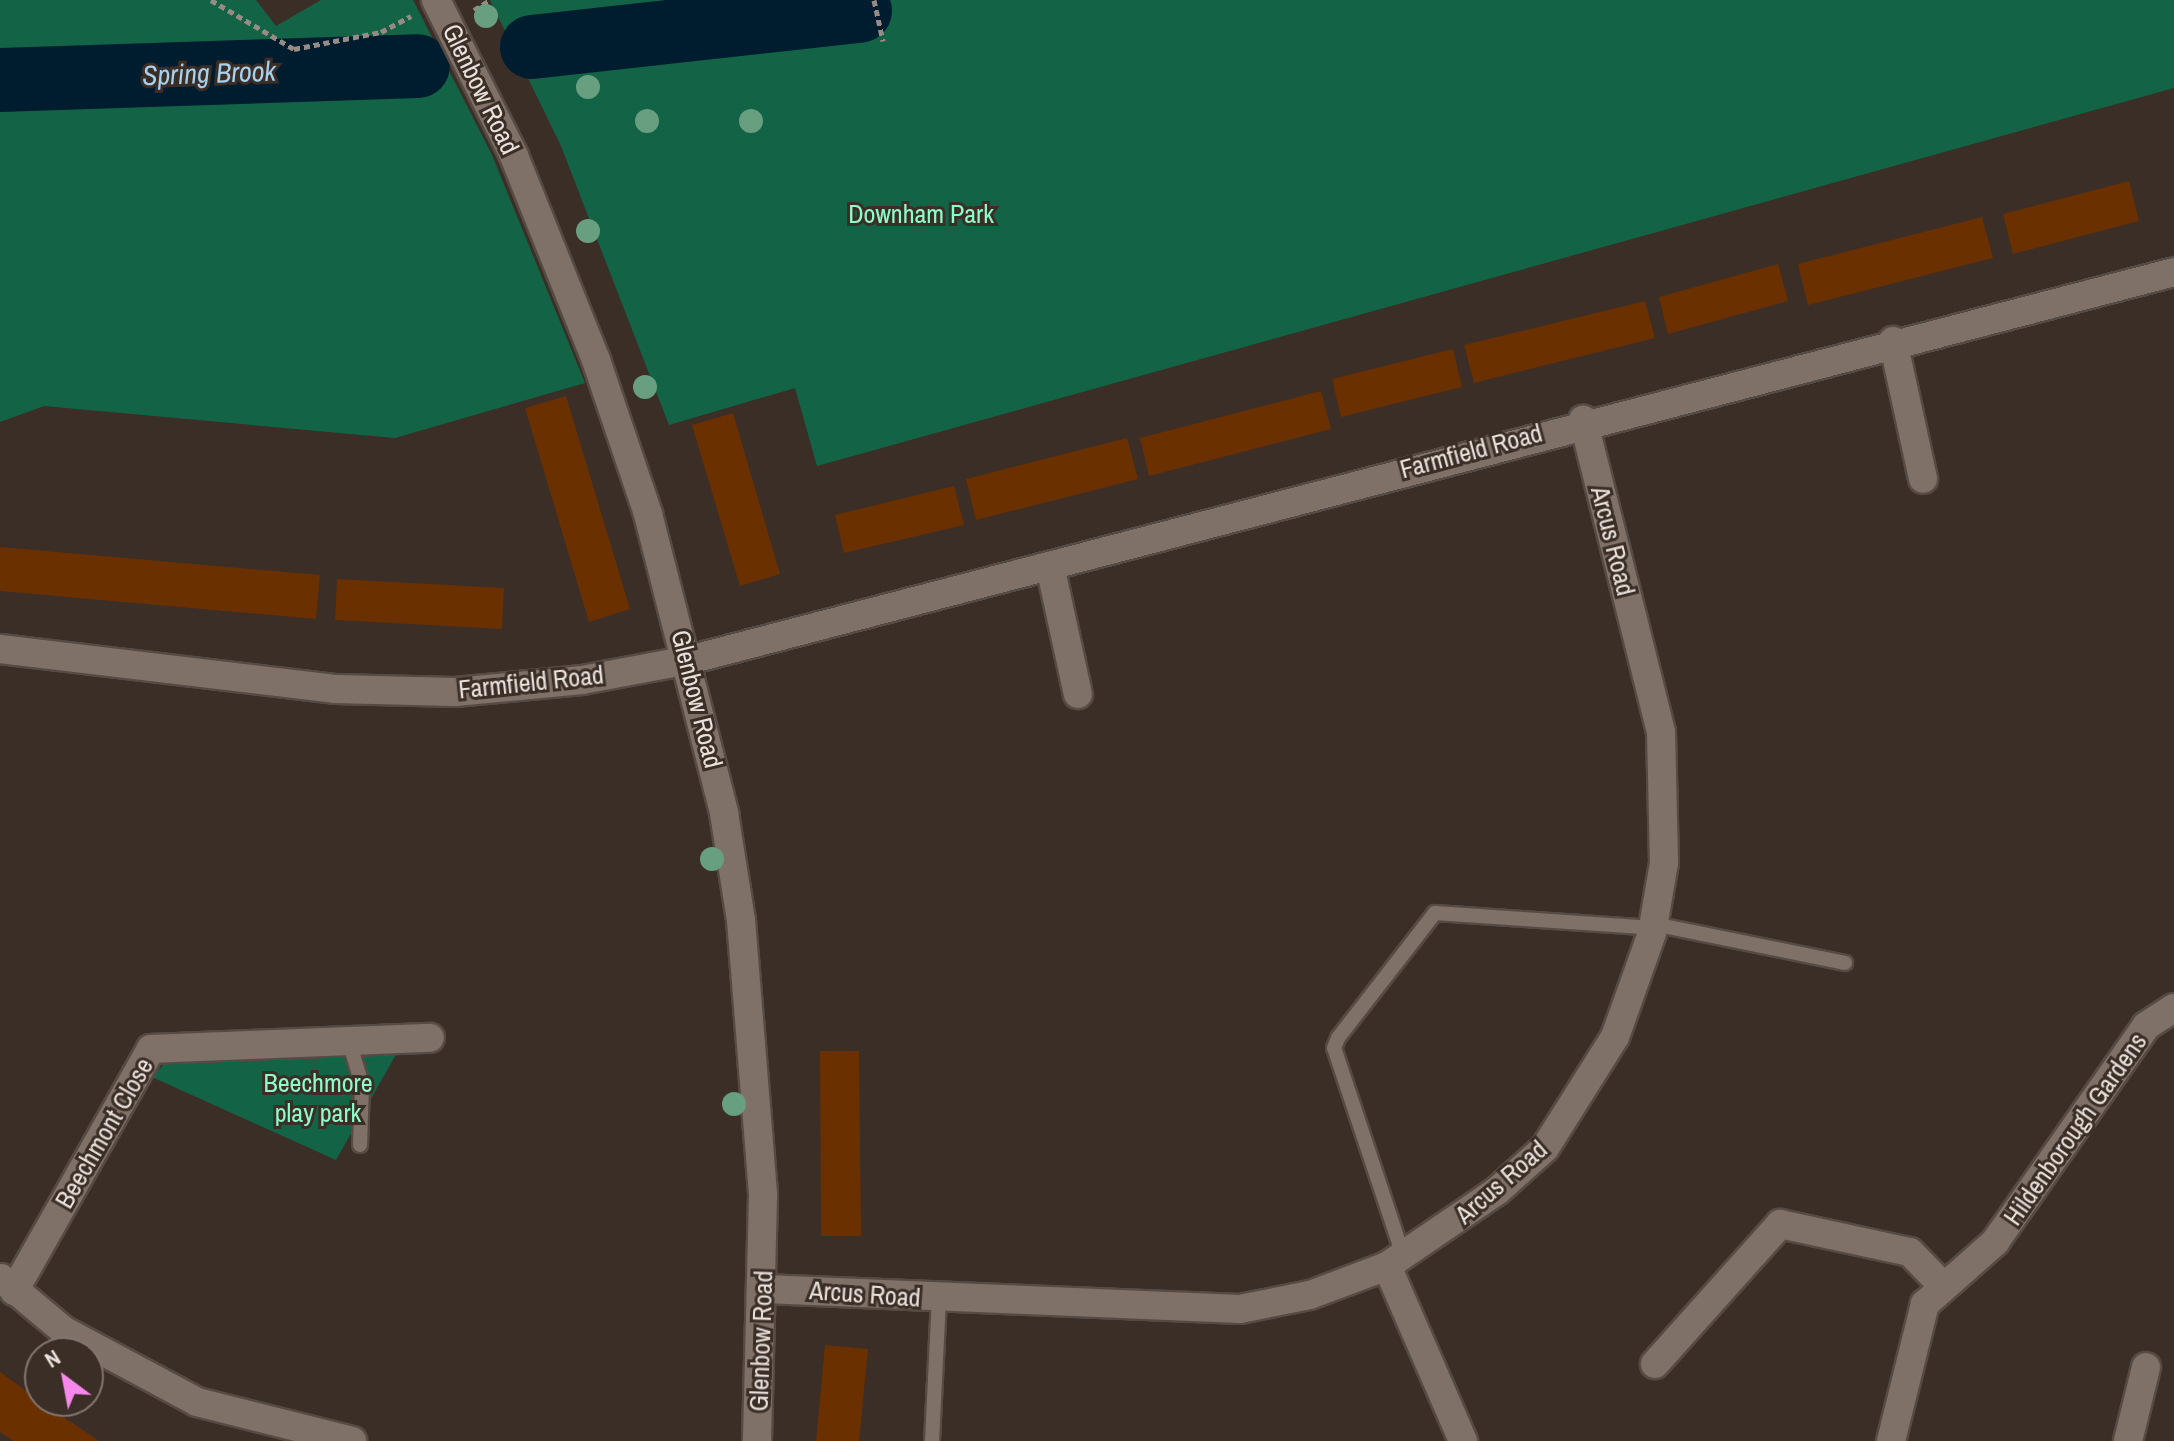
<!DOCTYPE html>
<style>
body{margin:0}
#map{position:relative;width:2174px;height:1441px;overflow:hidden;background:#3b2e26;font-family:"Archivo Narrow",sans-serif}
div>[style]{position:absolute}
.green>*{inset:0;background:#136446}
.river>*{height:64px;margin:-32px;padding:0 32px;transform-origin:32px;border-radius:32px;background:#001d30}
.building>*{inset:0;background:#6b3000}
.path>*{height:5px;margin-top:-2.5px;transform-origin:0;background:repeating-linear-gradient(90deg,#968b85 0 6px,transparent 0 10px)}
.roads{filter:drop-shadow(2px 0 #564b44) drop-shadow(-2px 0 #564b44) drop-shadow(0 2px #564b44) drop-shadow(0 -2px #564b44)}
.service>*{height:14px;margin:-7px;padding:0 7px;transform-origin:7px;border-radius:7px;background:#807168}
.minor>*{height:28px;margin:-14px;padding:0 14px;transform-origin:14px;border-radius:14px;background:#807168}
.trees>*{width:24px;height:24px;margin:-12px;border-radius:50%;background:#689f80}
span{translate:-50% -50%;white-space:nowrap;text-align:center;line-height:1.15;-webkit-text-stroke:6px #3b2e26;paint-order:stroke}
.street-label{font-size:26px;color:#e9e1dc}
.park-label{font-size:26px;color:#8dfcca}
.water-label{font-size:28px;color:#a6d1ef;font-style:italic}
.north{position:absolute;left:24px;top:1337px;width:80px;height:80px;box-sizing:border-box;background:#3b2e26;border:2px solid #81766f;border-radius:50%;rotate:328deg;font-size:22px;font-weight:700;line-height:32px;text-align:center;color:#e9e1dc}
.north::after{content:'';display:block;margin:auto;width:28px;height:36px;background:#f788eb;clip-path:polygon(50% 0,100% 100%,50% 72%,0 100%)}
</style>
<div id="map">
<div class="green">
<i style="clip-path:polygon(0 0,256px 0,276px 26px,321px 0,413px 0,492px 155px,585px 383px,395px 438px,44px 406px,0 422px)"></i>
<i style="clip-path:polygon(490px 0,2174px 0,2174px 88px,817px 466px,795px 388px,669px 425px,561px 146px)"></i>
<i style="clip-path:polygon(401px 1046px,336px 1160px,152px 1077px,170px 1058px)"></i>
</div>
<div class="river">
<i style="left:532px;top:47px;width:330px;rotate:-6.3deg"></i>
<i style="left:0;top:80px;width:418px;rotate:-1.9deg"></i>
</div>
<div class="building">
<i style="clip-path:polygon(2129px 181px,2139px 221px,2013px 254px,2003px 214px)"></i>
<i style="clip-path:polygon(1982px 217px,1993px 258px,1808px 305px,1798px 264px)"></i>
<i style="clip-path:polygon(1778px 264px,1788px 301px,1668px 334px,1659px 297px)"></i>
<i style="clip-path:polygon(1645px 301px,1655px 338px,1474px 383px,1464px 345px)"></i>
<i style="clip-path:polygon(1453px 349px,1462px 387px,1341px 417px,1332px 379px)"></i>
<i style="clip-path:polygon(1321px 391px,1331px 429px,1149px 476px,1140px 438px)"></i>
<i style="clip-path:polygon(566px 396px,630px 609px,589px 622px,525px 408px)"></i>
<i style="clip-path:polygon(733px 413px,780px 574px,740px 586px,692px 425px)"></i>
<i style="clip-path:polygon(1127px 438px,1138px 479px,976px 520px,966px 479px)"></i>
<i style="clip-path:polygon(954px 486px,964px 525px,844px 553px,835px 515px)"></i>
<i style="clip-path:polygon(0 547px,320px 575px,316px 619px,0 591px)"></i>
<i style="clip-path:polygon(337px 579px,504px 588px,502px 629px,335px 620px)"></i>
<i style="clip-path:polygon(820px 1051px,859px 1051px,861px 1236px,821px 1236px)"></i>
<i style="clip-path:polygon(825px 1345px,868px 1349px,859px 1441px,816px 1441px)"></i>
<i style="clip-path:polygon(0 1372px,40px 1401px,99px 1441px,14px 1441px,0 1432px)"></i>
</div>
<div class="path">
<i style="left:211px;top:0;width:96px;rotate:30.6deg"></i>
<i style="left:294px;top:49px;width:89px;rotate:-11.1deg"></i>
<i style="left:381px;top:32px;width:34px;rotate:-28deg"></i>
<i style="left:874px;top:0;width:42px;rotate:77.6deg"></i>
<i style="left:474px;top:10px;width:19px;rotate:-32deg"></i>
</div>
<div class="roads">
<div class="service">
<i style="left:1654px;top:924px;width:195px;rotate:11.5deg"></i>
<i style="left:349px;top:1041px;width:46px;rotate:73.5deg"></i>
<i style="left:362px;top:1085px;width:60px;rotate:91.9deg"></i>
<i style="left:1403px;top:1255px;width:218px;rotate:-108.4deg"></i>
<i style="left:1334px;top:1048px;width:11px;rotate:-68deg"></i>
<i style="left:1338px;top:1038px;width:158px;rotate:-52.2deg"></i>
<i style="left:1435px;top:913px;width:219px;rotate:3.9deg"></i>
<i style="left:932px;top:1441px;width:142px;rotate:-87.2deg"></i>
</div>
<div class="minor">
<i style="left:436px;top:0;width:174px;rotate:63.4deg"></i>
<i style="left:514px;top:156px;width:220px;rotate:68.1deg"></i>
<i style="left:596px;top:360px;width:163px;rotate:71.3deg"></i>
<i style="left:648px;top:514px;width:309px;rotate:75.7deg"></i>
<i style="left:724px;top:813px;width:108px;rotate:81deg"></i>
<i style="left:741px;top:920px;width:276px;rotate:85.4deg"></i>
<i style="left:763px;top:1195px;width:246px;rotate:91.4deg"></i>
<i style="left:1893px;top:341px;width:141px;rotate:77.7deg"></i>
<i style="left:1050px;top:566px;width:131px;rotate:77.7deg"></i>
<i style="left:0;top:649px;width:337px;rotate:6.8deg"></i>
<i style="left:335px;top:689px;width:120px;rotate:1.4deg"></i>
<i style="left:455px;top:692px;width:128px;rotate:-5.4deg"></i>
<i style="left:582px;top:680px;width:109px;rotate:-10.6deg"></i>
<i style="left:689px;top:660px;width:1535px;rotate:-14.64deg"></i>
<i style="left:1387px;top:1266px;width:191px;rotate:66.5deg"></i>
<i style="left:1px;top:1278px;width:81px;rotate:40deg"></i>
<i style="left:63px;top:1330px;width:152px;rotate:28.2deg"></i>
<i style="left:197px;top:1402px;width:160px;rotate:14.1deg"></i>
<i style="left:765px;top:1289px;width:475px;rotate:2.4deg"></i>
<i style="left:1240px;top:1309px;width:71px;rotate:-11.3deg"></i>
<i style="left:1310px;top:1295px;width:82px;rotate:-20.6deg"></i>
<i style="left:1387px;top:1266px;width:133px;rotate:-34.3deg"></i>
<i style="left:1497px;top:1191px;width:64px;rotate:-41.9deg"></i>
<i style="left:1545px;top:1148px;width:131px;rotate:-57.8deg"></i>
<i style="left:1615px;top:1037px;width:110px;rotate:-70.4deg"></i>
<i style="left:1652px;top:933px;width:71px;rotate:-80.3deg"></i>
<i style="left:1664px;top:863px;width:131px;rotate:-91.3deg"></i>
<i style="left:1661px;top:732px;width:322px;rotate:-104deg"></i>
<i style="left:14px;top:1291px;width:278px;rotate:-60.5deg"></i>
<i style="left:151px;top:1049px;width:279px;rotate:-2.3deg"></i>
<i style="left:1655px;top:1364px;width:188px;rotate:-48.2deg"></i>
<i style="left:1780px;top:1224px;width:133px;rotate:12.2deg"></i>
<i style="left:1910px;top:1252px;width:46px;rotate:45.9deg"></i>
<i style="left:1891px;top:1441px;width:141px;rotate:-76.1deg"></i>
<i style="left:1925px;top:1304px;width:94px;rotate:-41.5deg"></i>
<i style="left:1995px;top:1242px;width:264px;rotate:-55deg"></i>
<i style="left:2146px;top:1026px;width:33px;rotate:-33deg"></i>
<i style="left:2128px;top:1441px;width:76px;rotate:-76.3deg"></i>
</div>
</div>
<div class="trees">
<i style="left:486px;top:16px"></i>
<i style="left:588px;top:87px"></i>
<i style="left:647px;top:121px"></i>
<i style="left:751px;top:121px"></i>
<i style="left:588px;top:231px"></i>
<i style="left:645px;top:387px"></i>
<i style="left:712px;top:859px"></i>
<i style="left:734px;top:1104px"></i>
</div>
<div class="street-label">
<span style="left:481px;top:89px;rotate:64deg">Glenbow Road</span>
<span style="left:1471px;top:451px;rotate:-15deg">Farmfield Road</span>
<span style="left:1613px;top:541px;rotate:76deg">Arcus Road</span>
<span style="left:531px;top:682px;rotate:-6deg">Farmfield Road</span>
<span style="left:697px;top:699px;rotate:76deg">Glenbow Road</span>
<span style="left:2075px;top:1129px;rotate:-55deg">Hildenborough Gardens</span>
<span style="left:104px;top:1133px;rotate:-60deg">Beechmont Close</span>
<span style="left:1501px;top:1182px;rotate:-41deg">Arcus Road</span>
<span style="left:865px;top:1294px;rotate:4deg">Arcus Road</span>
<span style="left:761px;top:1341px;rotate:-88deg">Glenbow Road</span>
</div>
<div class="park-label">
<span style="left:921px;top:214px">Downham Park</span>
<span style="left:318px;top:1098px">Beechmore<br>play park</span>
</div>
<div class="water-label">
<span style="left:209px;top:73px;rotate:-2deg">Spring Brook</span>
</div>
<div class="north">N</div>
</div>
